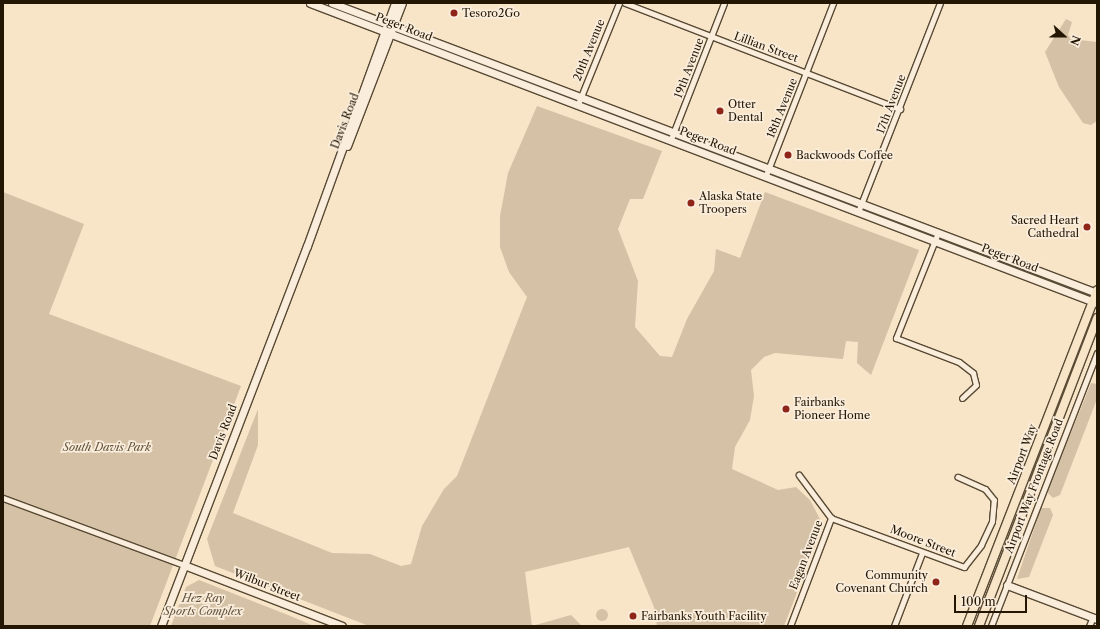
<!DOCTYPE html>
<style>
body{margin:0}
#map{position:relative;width:1100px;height:629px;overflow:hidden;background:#f8e4c7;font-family:"Libre Caslon Text",serif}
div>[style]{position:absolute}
.green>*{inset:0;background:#d4c1a6}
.round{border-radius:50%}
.roads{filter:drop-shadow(1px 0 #584a34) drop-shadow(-1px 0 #584a34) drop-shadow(0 1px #584a34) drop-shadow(0 -1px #584a34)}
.street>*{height:5px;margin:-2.5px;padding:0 2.5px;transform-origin:2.5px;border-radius:2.5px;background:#faeddb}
.secondary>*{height:7px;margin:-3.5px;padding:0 3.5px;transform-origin:3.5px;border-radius:3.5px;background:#faeddb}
.primary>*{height:8px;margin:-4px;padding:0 4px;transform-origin:4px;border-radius:4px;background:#f8e4c7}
.dots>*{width:11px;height:11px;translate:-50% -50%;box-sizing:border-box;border:2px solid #faeddb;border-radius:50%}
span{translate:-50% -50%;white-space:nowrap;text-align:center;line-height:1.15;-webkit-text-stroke:3.5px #faeddb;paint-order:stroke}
.poi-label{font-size:11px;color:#231603}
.left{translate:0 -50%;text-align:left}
.right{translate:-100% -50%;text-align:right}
.street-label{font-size:11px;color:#231603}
.park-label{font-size:11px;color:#61523c;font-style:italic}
.frame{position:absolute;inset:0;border:4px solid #231603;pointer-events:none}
.north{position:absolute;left:1044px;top:16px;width:40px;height:40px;-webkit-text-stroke:3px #faeddb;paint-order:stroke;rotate:111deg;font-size:11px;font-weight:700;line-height:16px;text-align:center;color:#231603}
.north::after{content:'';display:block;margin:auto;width:14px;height:18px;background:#231603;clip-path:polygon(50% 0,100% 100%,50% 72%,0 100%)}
.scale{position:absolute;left:954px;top:595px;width:73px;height:18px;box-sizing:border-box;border:2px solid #231603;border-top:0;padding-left:5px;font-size:12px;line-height:14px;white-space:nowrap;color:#231603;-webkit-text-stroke:3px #faeddb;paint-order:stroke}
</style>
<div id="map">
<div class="green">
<i style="clip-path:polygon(1066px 19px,1072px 22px,1068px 35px,1071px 39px,1097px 42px,1097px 121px,1091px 125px,1083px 123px,1059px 87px,1045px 52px)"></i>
<i style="clip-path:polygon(537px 106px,662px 151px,643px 199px,630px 199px,618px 229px,638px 281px,635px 327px,660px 356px,672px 357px,687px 319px,714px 271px,716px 249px,740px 258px,765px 192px,919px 250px,871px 375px,857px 363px,858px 342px,846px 341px,843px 359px,775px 353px,764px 357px,751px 370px,754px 396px,750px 420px,735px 447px,732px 469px,778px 490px,796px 487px,810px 500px,823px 525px,784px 626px,657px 626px,654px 607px,629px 547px,525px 572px,532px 626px,571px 615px,582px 626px,369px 626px,215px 566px,207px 539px,258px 409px,258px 445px,233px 513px,332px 553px,370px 554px,401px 566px,411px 564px,422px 526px,444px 489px,457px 476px,527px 297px,509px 272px,500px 247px,500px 216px,508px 173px)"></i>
<i style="clip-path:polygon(3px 192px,84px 224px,49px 314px,241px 386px,150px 626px,3px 626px)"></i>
<i style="clip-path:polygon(1091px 383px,1097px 384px,1097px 399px,1060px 495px,1053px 498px,1047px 492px)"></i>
<i style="clip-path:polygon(1041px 508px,1050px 508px,1053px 515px,1029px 577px,1017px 579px)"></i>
<i style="clip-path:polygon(199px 580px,288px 615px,314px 626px,171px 626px,186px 587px)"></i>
<i class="round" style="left:596px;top:609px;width:12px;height:12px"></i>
</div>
<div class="roads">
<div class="street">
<i style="left:625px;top:3px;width:295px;rotate:21.1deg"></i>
<i style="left:578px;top:104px;width:109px;rotate:-67.9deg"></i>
<i style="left:671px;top:139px;width:146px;rotate:-68.7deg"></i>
<i style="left:766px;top:175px;width:185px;rotate:-68.7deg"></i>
<i style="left:858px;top:212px;width:225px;rotate:-68.6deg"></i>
<i style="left:937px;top:235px;width:111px;rotate:111.7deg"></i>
<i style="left:896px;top:338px;width:67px;rotate:20.9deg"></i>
<i style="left:959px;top:362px;width:18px;rotate:38deg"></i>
<i style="left:973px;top:373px;width:12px;rotate:76deg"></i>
<i style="left:976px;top:385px;width:19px;rotate:137deg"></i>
<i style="left:3px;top:498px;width:193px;rotate:20.3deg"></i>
<i style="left:831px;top:518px;width:142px;rotate:20.2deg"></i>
<i style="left:964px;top:567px;width:28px;rotate:-52deg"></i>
<i style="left:981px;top:545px;width:26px;rotate:-65deg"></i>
<i style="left:992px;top:521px;width:21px;rotate:-85deg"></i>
<i style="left:994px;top:500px;width:14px;rotate:-129deg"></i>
<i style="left:985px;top:489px;width:30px;rotate:-156deg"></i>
<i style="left:790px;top:626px;width:116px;rotate:-69.2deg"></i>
<i style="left:831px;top:518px;width:54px;rotate:-126.7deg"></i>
<i style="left:894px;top:626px;width:78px;rotate:-69deg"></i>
<i style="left:991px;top:626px;width:293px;rotate:-68.8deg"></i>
<i style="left:1089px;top:626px;width:10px;rotate:-66deg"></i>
</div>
<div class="secondary">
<i style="left:310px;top:3px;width:842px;rotate:20.87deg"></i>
<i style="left:332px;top:3px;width:818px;rotate:20.76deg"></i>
<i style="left:347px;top:146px;width:153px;rotate:-69deg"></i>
<i style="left:184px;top:565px;width:169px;rotate:21.1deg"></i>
<i style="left:1007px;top:585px;width:96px;rotate:20.7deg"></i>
<i style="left:161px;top:626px;width:407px;rotate:-69deg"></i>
<i style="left:307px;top:246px;width:258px;rotate:-70.1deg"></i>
</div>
<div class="primary">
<i style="left:967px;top:626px;width:360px;rotate:-68.8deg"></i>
<i style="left:979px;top:626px;width:330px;rotate:-69deg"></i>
</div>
</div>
<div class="dots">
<i style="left:454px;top:13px;background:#8f2418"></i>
<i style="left:720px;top:111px;background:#8f2418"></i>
<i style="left:788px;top:155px;background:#8f2418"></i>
<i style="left:691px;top:203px;background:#8f2418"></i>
<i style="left:1087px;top:227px;background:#8f2418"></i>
<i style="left:786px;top:409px;background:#8f2418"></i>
<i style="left:936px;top:582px;background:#8f2418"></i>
<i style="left:633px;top:616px;background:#8f2418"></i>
</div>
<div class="poi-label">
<span class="left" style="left:462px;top:13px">Tesoro2Go</span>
<span class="left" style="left:728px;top:111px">Otter<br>Dental</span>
<span class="left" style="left:796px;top:155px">Backwoods Coffee</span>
<span class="left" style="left:699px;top:203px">Alaska State<br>Troopers</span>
<span class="right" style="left:1079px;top:227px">Sacred Heart<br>Cathedral</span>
<span class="left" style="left:794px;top:409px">Fairbanks<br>Pioneer Home</span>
<span class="right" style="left:928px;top:582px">Community<br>Covenant Church</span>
<span class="left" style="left:641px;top:616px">Fairbanks Youth Facility</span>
</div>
<div class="street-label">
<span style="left:404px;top:27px;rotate:21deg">Peger Road</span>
<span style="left:766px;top:47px;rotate:20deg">Lillian Street</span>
<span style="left:589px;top:50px;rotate:-68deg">20th Avenue</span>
<span style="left:689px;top:68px;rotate:-69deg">19th Avenue</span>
<span style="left:891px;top:104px;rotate:-69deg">17th Avenue</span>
<span style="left:782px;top:108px;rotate:-68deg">18th Avenue</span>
<span style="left:345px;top:121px;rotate:-69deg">Davis Road</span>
<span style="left:708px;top:141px;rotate:21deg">Peger Road</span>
<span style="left:1010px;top:258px;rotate:21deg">Peger Road</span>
<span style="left:223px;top:432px;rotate:-69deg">Davis Road</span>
<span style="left:1022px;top:454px;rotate:-69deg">Airport Way</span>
<span style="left:1034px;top:486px;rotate:-69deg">Airport Way Frontage Road</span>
<span style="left:923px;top:541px;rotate:21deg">Moore Street</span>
<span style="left:806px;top:555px;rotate:-69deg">Eagan Avenue</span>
<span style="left:267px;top:585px;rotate:21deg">Wilbur Street</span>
</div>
<div class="park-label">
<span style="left:107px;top:447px">South Davis Park</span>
<span style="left:203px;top:605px">Hez Ray<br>Sports Complex</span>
</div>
<div class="frame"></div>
<div class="north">N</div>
<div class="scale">100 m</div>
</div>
